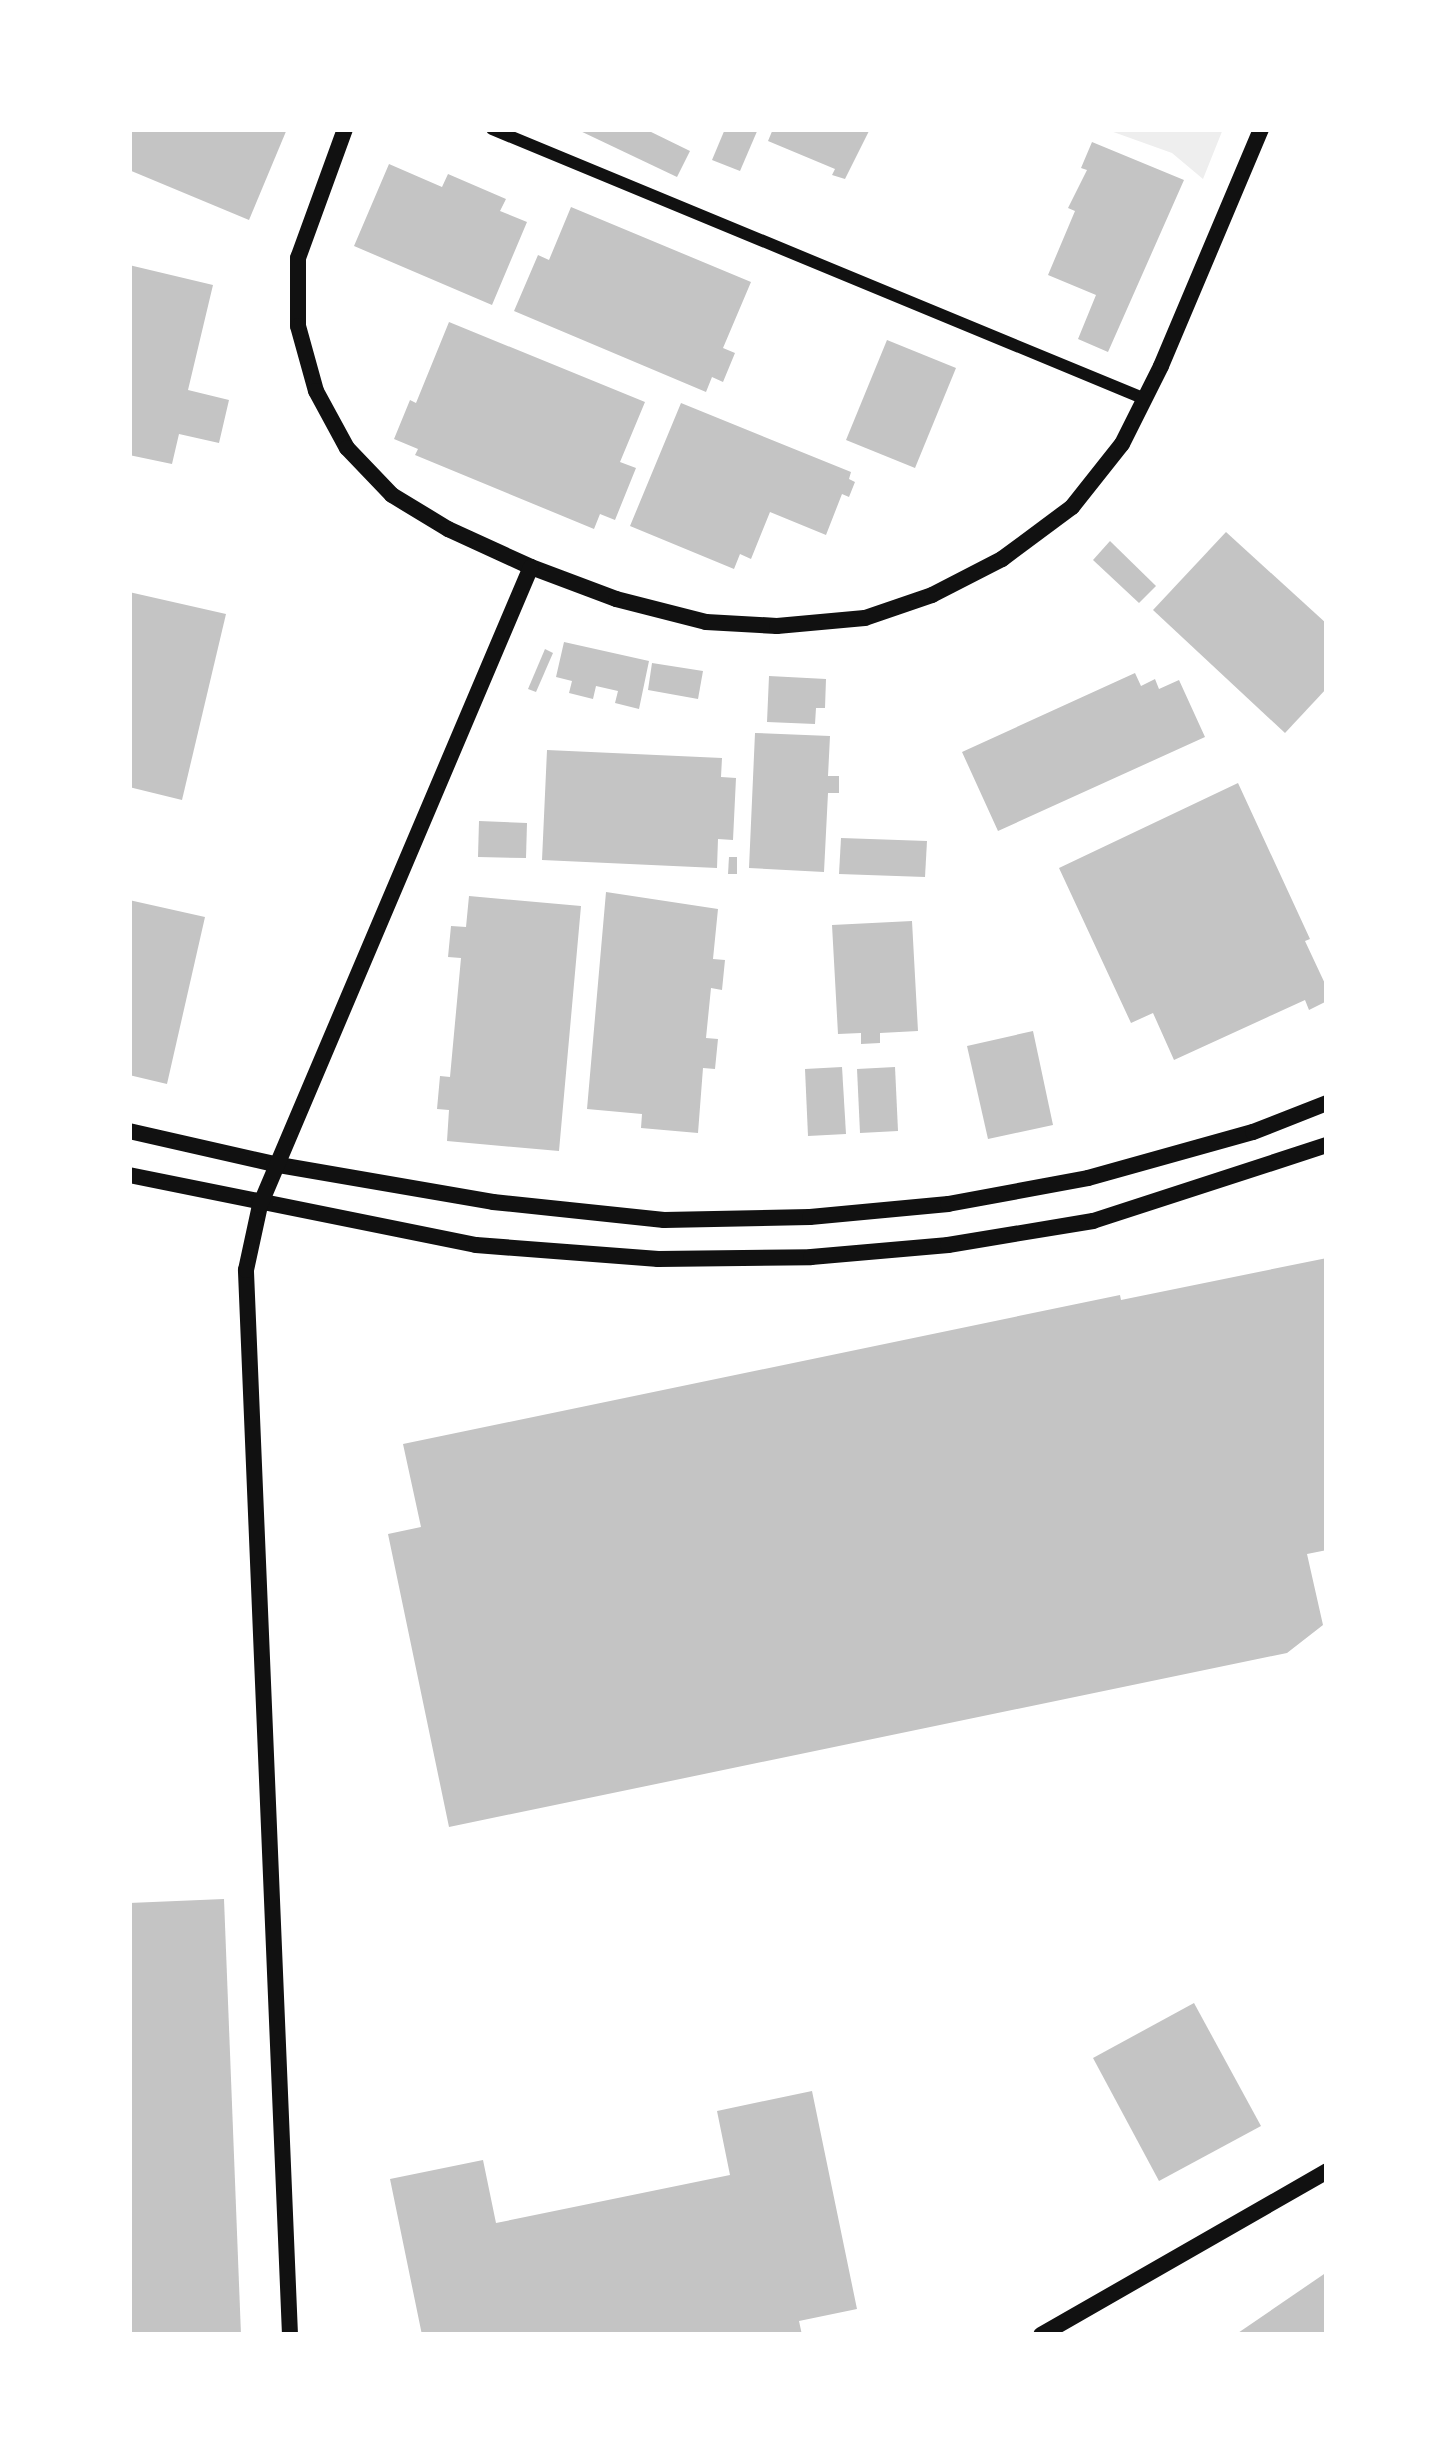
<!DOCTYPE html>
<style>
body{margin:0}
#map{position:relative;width:1456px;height:2464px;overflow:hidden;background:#fff;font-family:"Roboto Condensed",sans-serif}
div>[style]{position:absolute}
.green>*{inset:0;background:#eee}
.building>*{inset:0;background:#c4c4c4}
.minor>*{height:12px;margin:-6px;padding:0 6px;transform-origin:6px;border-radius:6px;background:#111}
.tertiary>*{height:16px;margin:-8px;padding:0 8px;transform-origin:8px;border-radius:8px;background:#111}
span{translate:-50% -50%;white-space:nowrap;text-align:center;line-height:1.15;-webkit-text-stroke:12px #fff;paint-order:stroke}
.frame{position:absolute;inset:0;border:132px solid #fff;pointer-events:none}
</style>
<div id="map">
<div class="green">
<i style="clip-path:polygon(1105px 129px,1223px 129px,1203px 179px,1172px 153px)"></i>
</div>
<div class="building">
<i style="clip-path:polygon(129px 129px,287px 129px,249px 220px,129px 170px)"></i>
<i style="clip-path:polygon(576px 129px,645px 129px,690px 151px,677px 177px)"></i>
<i style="clip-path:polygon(725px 129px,758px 129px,740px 171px,712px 160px)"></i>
<i style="clip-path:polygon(773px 129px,870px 129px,845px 179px,832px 175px,835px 169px,768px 141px)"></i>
<i style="clip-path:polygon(1092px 142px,1184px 180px,1108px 352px,1078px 339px,1096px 295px,1048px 275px,1075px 211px,1068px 208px,1087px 170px,1081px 168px)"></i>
<i style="clip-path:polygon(389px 164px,442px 187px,448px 174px,506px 199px,500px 211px,527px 222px,492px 305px,354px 246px)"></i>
<i style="clip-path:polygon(571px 207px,751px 282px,723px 348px,735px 353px,723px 382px,712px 377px,706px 392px,514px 311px,538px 255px,549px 260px)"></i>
<i style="clip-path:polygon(129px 265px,213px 285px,188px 390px,229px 400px,219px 443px,179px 434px,172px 464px,129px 455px)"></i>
<i style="clip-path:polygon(449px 322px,645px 402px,620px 462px,636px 468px,615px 520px,600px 514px,594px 529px,415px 455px,418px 449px,394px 439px,410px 400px,416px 403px)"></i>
<i style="clip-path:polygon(887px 340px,956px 368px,915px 468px,846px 440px)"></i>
<i style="clip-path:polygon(681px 403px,851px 472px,849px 479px,855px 482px,849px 497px,842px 494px,826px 535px,770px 512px,751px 559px,740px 554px,734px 569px,630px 526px)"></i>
<i style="clip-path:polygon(1226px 532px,1327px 624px,1327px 688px,1285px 733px,1153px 610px)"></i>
<i style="clip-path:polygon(1110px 541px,1156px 586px,1139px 603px,1093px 560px)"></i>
<i style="clip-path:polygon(129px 592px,226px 614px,182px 800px,129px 787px)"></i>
<i style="clip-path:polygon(564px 642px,649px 661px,639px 709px,615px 703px,618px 691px,596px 686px,593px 699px,569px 693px,572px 681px,556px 677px)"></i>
<i style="clip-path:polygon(545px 649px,553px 653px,536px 692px,528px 689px)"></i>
<i style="clip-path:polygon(652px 663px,703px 671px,698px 699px,648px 690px)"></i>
<i style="clip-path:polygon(1135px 673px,1141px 686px,1155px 679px,1159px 689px,1179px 680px,1205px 737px,998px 831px,962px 752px)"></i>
<i style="clip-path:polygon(769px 676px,826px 679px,825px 708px,816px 708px,815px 724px,767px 722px)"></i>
<i style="clip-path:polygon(755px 733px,830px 736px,828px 776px,839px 776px,839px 793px,828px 793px,824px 872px,749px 868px)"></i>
<i style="clip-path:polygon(547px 750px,722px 758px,721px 777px,736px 778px,733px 840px,718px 839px,717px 868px,542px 860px)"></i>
<i style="clip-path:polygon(1238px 783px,1310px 939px,1305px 941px,1327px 988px,1327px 1001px,1309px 1010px,1305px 1000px,1174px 1060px,1153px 1013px,1131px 1023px,1059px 868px)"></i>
<i style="clip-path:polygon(479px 821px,527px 823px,526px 858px,478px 857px)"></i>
<i style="clip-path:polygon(841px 838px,927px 841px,925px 877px,839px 874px)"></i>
<i style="clip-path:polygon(729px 857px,737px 857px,737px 874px,728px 874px)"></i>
<i style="clip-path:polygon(606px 892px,718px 909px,713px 959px,725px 960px,722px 990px,711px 988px,706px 1038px,718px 1039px,715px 1069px,703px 1068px,698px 1133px,641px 1128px,642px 1114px,587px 1109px)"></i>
<i style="clip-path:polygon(469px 896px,581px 906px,559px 1151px,447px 1141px,449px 1110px,437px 1109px,440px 1076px,450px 1077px,461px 958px,448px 957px,451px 926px,466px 927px)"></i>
<i style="clip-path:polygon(129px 900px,205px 917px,167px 1084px,129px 1075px)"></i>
<i style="clip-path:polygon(912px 921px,918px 1031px,880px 1033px,880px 1043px,861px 1044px,861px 1033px,838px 1034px,832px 925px)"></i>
<i style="clip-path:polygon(1033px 1031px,1053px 1125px,988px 1139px,967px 1046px)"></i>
<i style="clip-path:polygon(842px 1067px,846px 1134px,808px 1136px,805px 1069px)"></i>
<i style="clip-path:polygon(895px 1067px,898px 1131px,860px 1133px,857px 1069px)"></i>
<i style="clip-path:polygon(1327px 1258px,1327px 1550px,1307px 1554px,1323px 1625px,1287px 1653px,449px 1827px,388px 1534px,421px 1527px,403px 1444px,1120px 1295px,1121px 1300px)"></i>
<i style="clip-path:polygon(224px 1899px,241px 2335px,129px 2335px,129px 1903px)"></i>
<i style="clip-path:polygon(1194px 2003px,1261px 2126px,1159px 2181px,1093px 2058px)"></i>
<i style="clip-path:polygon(812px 2091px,857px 2309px,799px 2321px,802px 2335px,422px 2335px,390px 2179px,483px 2160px,496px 2223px,730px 2175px,717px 2111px)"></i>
<i style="clip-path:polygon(1327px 2272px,1327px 2335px,1235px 2335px)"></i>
</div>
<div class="minor">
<i style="left:492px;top:129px;width:707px;rotate:22.46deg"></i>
</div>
<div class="tertiary">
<i style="left:345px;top:129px;width:137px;rotate:110deg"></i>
<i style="left:298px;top:258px;width:68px;rotate:90deg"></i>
<i style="left:298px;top:326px;width:67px;rotate:74.5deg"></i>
<i style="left:316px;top:391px;width:65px;rotate:61.5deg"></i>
<i style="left:347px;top:448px;width:65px;rotate:46.2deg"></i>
<i style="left:392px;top:495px;width:66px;rotate:31.3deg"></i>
<i style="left:448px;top:529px;width:91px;rotate:24.6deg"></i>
<i style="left:531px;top:567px;width:91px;rotate:20.6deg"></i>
<i style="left:616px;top:599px;width:93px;rotate:14.3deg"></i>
<i style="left:706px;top:622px;width:71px;rotate:3.2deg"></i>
<i style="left:777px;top:626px;width:88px;rotate:-5.2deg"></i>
<i style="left:865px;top:618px;width:71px;rotate:-18.9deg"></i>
<i style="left:932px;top:595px;width:79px;rotate:-27.2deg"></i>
<i style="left:1002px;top:559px;width:87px;rotate:-36.6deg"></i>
<i style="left:1072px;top:507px;width:80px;rotate:-51.6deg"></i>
<i style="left:1122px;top:444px;width:87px;rotate:-63.4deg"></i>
<i style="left:1161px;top:366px;width:257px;rotate:-67.1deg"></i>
<i style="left:129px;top:1131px;width:154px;rotate:12.8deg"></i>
<i style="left:279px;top:1165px;width:217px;rotate:9.8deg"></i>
<i style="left:493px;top:1202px;width:172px;rotate:6deg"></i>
<i style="left:664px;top:1220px;width:146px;rotate:-1.2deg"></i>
<i style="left:810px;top:1217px;width:139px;rotate:-5.4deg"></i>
<i style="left:948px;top:1204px;width:142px;rotate:-10.5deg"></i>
<i style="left:1088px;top:1178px;width:171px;rotate:-15.6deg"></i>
<i style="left:1253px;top:1132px;width:79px;rotate:-21.4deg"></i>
<i style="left:129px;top:1175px;width:354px;rotate:11.4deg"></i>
<i style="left:476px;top:1245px;width:183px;rotate:4.4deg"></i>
<i style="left:658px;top:1259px;width:153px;rotate:-0.7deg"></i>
<i style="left:811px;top:1257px;width:138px;rotate:-5deg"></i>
<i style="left:948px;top:1245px;width:147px;rotate:-9.4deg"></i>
<i style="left:1093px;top:1221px;width:246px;rotate:-18deg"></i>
<i style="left:290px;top:2335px;width:1066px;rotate:-92.37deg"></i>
<i style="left:246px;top:1270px;width:66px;rotate:-77.8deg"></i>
<i style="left:260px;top:1205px;width:693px;rotate:-66.99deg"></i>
<i style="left:1041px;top:2335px;width:330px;rotate:-29.8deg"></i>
</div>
<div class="frame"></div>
</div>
